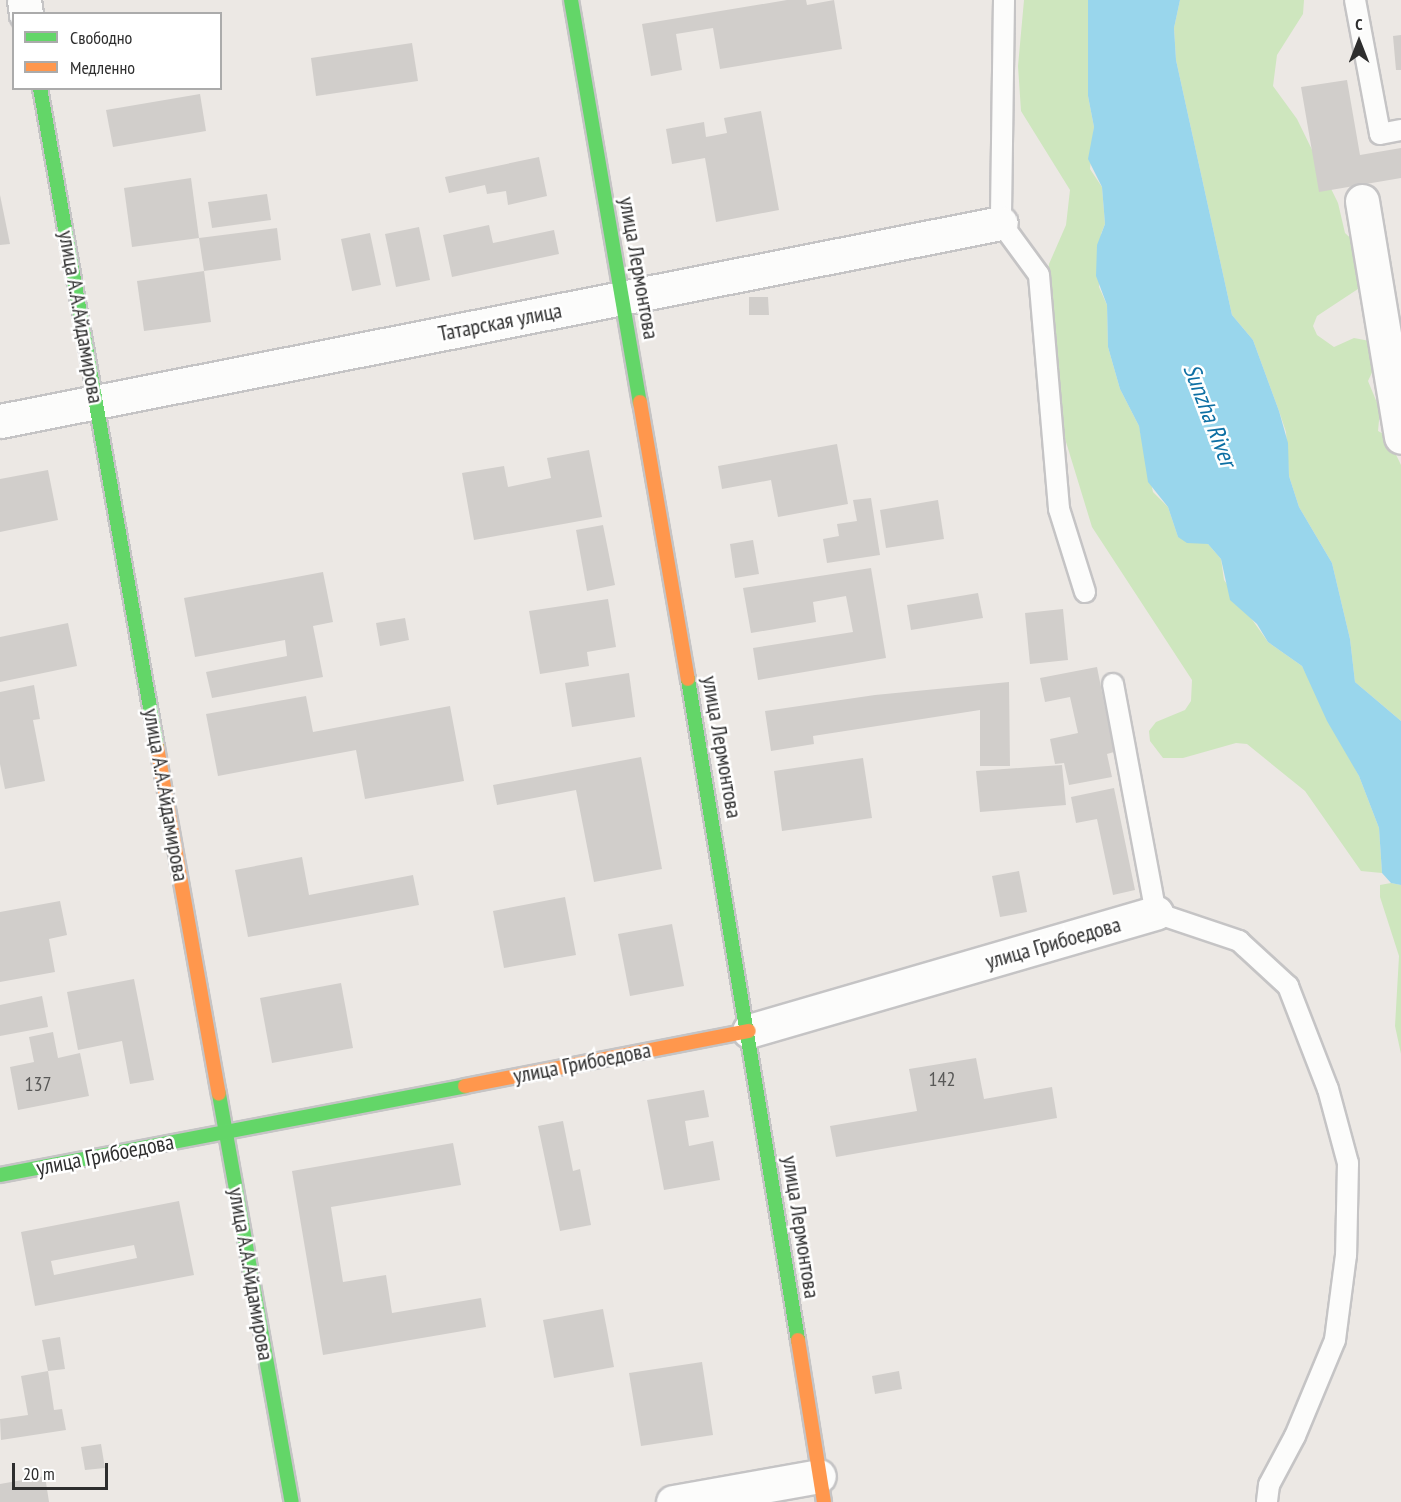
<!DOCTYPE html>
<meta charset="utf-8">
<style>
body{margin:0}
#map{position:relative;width:1401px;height:1502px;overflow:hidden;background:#ece8e4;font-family:"PT Sans Narrow",sans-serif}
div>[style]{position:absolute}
.green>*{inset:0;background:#cee6be}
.water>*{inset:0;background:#99d6ec}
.building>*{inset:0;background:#d1cecb}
.roads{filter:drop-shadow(2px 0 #c5c4c5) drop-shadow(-2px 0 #c5c4c5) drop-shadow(0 2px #c5c4c5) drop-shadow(0 -2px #c5c4c5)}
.lane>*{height:20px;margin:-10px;padding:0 10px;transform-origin:10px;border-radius:10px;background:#fcfcfb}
.street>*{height:33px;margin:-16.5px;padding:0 16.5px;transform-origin:16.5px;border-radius:16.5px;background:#fcfcfb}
.fast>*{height:14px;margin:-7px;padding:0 7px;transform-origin:7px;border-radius:7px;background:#63d668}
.slow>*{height:14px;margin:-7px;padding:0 7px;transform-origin:7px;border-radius:7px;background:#ff974d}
span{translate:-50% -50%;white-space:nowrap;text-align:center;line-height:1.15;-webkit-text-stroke:5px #fff;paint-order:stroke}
.number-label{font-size:20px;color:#585857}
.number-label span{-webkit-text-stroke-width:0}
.street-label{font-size:22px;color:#2e2e2e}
.water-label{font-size:24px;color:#0d6fa3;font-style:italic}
.legend{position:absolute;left:12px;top:12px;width:210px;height:78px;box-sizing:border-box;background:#fff;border:2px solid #ababab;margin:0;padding:8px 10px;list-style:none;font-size:18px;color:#2e2e2e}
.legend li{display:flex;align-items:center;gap:12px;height:30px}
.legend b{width:30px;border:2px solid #ababab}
.north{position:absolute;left:1329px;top:12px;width:60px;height:60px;-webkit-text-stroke:4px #fff;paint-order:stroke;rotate:0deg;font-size:16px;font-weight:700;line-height:24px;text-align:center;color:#2e2e2e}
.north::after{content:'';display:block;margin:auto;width:21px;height:27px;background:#2e2e2e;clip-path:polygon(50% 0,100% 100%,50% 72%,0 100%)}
.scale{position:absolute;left:12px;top:1463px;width:96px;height:27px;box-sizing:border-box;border:3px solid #2e2e2e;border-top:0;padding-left:8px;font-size:18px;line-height:21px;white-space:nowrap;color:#2e2e2e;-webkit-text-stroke:4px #fff;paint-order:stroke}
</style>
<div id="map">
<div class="green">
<i style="clip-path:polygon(1024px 0,1088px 0,1088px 96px,1094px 127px,1090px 169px,1102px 187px,1105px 224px,1101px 234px,1099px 287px,1107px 305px,1108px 347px,1120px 389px,1139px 426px,1153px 492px,1168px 507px,1178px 537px,1208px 544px,1221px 559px,1224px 580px,1268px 642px,1302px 666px,1359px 776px,1379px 828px,1382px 873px,1361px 871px,1305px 791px,1247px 744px,1236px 743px,1183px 758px,1163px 758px,1150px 741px,1149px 731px,1156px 722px,1185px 710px,1191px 701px,1192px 680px,1092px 527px,1059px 419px,1054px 361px,1057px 340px,1047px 285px,1049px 264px,1066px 225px,1070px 190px,1021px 111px,1018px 66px)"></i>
<i style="clip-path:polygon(1180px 0,1304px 0,1303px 14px,1277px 55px,1273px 86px,1297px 119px,1338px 203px,1345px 233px,1373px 259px,1361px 287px,1317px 316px,1313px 326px,1317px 335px,1334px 347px,1354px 338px,1375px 342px,1377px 362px,1368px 381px,1380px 410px,1378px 431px,1387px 436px,1401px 465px,1401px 721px,1355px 682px,1350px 639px,1332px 563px,1299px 507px,1289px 476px,1286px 432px,1279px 411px,1253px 340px,1232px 315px,1176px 60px,1174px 28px)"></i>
<i style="clip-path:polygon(1391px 883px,1401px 885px,1401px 1054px,1395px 1026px,1399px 956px,1380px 897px,1380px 885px)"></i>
</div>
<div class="water">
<i style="clip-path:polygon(1088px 0,1180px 0,1174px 28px,1176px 60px,1232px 315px,1253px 340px,1279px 411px,1288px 443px,1289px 476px,1299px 507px,1332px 563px,1350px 639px,1355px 682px,1401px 721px,1401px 885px,1391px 883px,1382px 873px,1379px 828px,1359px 776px,1327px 721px,1302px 666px,1268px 642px,1257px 624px,1230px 600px,1221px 559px,1208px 544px,1187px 543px,1178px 537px,1168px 507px,1148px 482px,1139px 426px,1120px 389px,1108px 347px,1107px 305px,1096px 276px,1097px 245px,1105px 224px,1102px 187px,1088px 159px,1094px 127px,1088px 96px)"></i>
</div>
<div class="building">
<i style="clip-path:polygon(787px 0,806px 0,807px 5px,834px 0,842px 49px,720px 69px,713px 28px,676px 34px,682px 70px,651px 76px,642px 24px)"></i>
<i style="clip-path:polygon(1401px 35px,1401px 70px,1396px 70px,1393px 36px)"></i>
<i style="clip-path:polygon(412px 43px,418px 81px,316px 96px,311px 58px)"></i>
<i style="clip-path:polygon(1347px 80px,1360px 155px,1401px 148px,1401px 178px,1319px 192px,1301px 87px)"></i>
<i style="clip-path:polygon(200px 94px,206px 131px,113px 147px,106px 110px)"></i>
<i style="clip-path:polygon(761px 111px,779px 210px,716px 222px,705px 158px,672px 164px,666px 129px,704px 122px,706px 137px,727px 133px,724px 118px)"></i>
<i style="clip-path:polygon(539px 157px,547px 196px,508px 205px,506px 191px,487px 194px,485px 185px,449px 193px,445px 177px)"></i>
<i style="clip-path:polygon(191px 178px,199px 238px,132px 247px,124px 188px)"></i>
<i style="clip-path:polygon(267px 194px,271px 220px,212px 228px,208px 202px)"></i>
<i style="clip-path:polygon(0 195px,10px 244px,0 245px)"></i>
<i style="clip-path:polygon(489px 225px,493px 243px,554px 230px,559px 254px,452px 277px,443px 235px)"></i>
<i style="clip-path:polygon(419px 227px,430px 280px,396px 287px,385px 234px)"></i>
<i style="clip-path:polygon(277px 228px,281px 260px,204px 271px,199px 238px)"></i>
<i style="clip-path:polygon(370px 233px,381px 285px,352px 291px,341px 239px)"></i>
<i style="clip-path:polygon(204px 271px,211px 322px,144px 331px,137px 281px)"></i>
<i style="clip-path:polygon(749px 297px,768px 297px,769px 315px,749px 315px)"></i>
<i style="clip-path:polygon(837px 444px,848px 504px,778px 517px,771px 480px,722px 489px,718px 466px)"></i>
<i style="clip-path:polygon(589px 450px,602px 517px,474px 540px,462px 473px,504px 466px,508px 487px,551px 478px,547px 458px)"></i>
<i style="clip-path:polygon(48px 470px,58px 520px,0 532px,0 479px)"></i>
<i style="clip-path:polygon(871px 498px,880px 555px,827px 563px,823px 539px,839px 536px,837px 524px,857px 521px,853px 500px)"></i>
<i style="clip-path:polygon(938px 500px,944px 539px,886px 548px,880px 510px)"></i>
<i style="clip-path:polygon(603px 525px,615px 585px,587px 591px,576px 530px)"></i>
<i style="clip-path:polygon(753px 540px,759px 574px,735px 578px,730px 544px)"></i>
<i style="clip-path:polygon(871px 568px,886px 658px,758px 680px,753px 648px,853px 632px,846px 596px,813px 602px,816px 622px,751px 633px,743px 588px)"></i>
<i style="clip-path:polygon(323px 572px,333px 622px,313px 626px,323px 677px,212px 698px,206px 672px,287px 656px,285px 640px,195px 657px,184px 598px)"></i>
<i style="clip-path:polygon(978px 593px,983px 618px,911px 630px,907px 605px)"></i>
<i style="clip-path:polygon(608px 599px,616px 647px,587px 652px,589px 666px,540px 674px,529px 611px)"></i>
<i style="clip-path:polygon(1063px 609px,1068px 660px,1030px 664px,1025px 613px)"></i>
<i style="clip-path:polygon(405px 618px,409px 640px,380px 646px,376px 623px)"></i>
<i style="clip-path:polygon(68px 623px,77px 666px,0 682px,0 637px)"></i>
<i style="clip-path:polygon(1097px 667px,1114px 752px,1107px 754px,1112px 777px,1069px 785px,1064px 763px,1055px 764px,1050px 739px,1078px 733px,1070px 697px,1045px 702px,1040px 678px)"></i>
<i style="clip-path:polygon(629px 673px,635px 717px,572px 727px,565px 683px)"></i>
<i style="clip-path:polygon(1009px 682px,1010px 766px,980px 766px,980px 710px,813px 736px,814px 744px,771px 751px,765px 711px,875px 695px)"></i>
<i style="clip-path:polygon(34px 685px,40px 719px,33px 720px,45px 781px,5px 789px,0 764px,0 692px)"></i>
<i style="clip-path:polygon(306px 696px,313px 732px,450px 706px,464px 781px,365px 799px,356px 750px,218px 776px,206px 714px)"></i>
<i style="clip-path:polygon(641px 757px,662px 869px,594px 882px,576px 790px,497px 805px,493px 785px)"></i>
<i style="clip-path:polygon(863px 758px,872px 818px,782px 831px,774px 771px)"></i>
<i style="clip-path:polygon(1062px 765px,1066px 805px,980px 812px,976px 771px)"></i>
<i style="clip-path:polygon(1114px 788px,1135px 890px,1113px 895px,1097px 819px,1076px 823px,1071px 797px)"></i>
<i style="clip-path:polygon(302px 857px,309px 895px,413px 875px,419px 905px,248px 937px,235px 870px)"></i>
<i style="clip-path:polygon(1019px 871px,1027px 912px,1000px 917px,992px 876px)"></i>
<i style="clip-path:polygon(565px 897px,576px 955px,504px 968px,493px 911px)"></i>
<i style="clip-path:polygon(60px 901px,67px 935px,49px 939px,55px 972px,0 982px,0 912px)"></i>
<i style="clip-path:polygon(672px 924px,684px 986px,630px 996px,618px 934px)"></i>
<i style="clip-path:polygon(134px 979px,154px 1080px,130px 1084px,122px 1041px,78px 1050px,67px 992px)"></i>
<i style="clip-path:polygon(341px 983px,353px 1048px,272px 1063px,260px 998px)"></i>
<i style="clip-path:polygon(42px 996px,48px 1027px,0 1036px,0 1005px)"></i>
<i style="clip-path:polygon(53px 1032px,58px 1058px,80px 1053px,89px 1096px,18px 1110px,10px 1067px,34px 1062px,29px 1037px)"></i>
<i style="clip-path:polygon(976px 1058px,984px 1099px,1052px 1087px,1057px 1118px,836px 1157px,830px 1126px,917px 1111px,909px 1069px)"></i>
<i style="clip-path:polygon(704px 1090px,709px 1117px,685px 1121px,689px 1146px,713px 1141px,720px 1180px,664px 1190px,647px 1100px)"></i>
<i style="clip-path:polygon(563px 1121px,573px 1171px,580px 1169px,591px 1225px,560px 1231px,538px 1126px)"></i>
<i style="clip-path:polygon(453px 1143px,461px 1185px,331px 1207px,343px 1282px,386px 1275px,392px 1313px,481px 1298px,486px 1327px,323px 1355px,292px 1171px)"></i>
<i style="clip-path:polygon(evenodd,179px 1201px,194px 1275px,35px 1306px,21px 1232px,179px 1201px,134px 1245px,137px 1258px,54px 1275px,51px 1261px,134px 1245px)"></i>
<i style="clip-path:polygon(603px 1309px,614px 1367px,554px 1378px,543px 1320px)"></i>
<i style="clip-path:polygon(60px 1337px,65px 1369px,48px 1371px,54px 1410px,62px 1409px,66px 1430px,1px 1440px,0 1419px,28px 1415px,21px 1376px,48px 1371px,42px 1340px)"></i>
<i style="clip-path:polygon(702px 1362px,713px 1435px,641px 1446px,629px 1373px)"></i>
<i style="clip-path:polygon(899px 1371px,902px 1389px,875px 1394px,872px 1376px)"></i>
<i style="clip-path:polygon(101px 1444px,105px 1468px,85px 1470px,81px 1447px)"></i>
<i style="clip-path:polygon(45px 1476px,49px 1502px,0 1502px,0 1484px)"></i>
</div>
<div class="roads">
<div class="lane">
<i style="left:1004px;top:0;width:223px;rotate:90.8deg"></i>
<i style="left:1001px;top:223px;width:64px;rotate:53.8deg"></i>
<i style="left:1039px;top:275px;width:235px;rotate:85.1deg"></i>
<i style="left:1059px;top:509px;width:87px;rotate:72.6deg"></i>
<i style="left:1355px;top:0;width:136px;rotate:79.4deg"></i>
<i style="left:1380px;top:134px;width:21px;rotate:-11deg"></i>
<i style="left:1113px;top:684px;width:233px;rotate:79.4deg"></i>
<i style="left:1156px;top:913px;width:88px;rotate:18.6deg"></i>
<i style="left:1239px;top:941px;width:67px;rotate:42.6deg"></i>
<i style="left:1288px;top:986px;width:110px;rotate:68.8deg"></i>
<i style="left:1328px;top:1089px;width:77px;rotate:74.9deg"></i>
<i style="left:1348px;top:1163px;width:92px;rotate:91.2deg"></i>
<i style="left:1346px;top:1255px;width:86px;rotate:97.4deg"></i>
<i style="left:1335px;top:1340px;width:104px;rotate:112.6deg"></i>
<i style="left:1295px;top:1436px;width:55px;rotate:118deg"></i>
<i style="left:1269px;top:1485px;width:17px;rotate:97deg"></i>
</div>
<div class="street">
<i style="left:24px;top:0;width:14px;rotate:82deg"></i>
<i style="left:1362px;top:201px;width:239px;rotate:80.6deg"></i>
<i style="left:0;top:421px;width:1020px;rotate:-11.19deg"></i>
<i style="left:749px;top:1031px;width:424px;rotate:-16.2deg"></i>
<i style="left:673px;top:1502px;width:148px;rotate:-10.1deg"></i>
</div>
<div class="fast">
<i style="left:571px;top:0;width:408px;rotate:80.3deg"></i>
<i style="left:40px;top:88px;width:669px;rotate:79.93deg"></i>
<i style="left:688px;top:679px;width:670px;rotate:80.55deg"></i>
<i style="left:219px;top:1094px;width:414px;rotate:79.9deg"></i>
<i style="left:0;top:1175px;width:473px;rotate:-10.8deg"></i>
</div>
<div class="slow">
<i style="left:640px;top:402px;width:281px;rotate:80.2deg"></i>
<i style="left:157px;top:747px;width:352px;rotate:79.9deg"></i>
<i style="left:465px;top:1086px;width:289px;rotate:-11deg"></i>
<i style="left:798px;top:1340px;width:164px;rotate:80.9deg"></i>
</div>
</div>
<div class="number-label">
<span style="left:942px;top:1079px">142</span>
<span style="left:38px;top:1084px">137</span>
</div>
<div class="street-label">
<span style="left:639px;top:268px;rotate:80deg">улица Лермонтова</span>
<span style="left:81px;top:317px;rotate:80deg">улица А.А.Айдамирова</span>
<span style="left:500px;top:322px;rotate:-11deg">Татарская улица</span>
<span style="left:722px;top:747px;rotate:80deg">улица Лермонтова</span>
<span style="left:166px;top:795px;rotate:80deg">улица А.А.Айдамирова</span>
<span style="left:1053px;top:943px;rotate:-16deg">улица Грибоедова</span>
<span style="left:582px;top:1063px;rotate:-11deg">улица Грибоедова</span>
<span style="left:105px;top:1155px;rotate:-11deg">улица Грибоедова</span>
<span style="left:801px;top:1227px;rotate:81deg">улица Лермонтова</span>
<span style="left:251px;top:1274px;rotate:80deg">улица А.А.Айдамирова</span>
</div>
<div class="water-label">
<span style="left:1210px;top:415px;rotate:69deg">Sunzha River</span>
</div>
<ul class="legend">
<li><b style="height:8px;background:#63d668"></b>Свободно</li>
<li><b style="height:8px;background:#ff974d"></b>Медленно</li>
</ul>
<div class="north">С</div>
<div class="scale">20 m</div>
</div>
